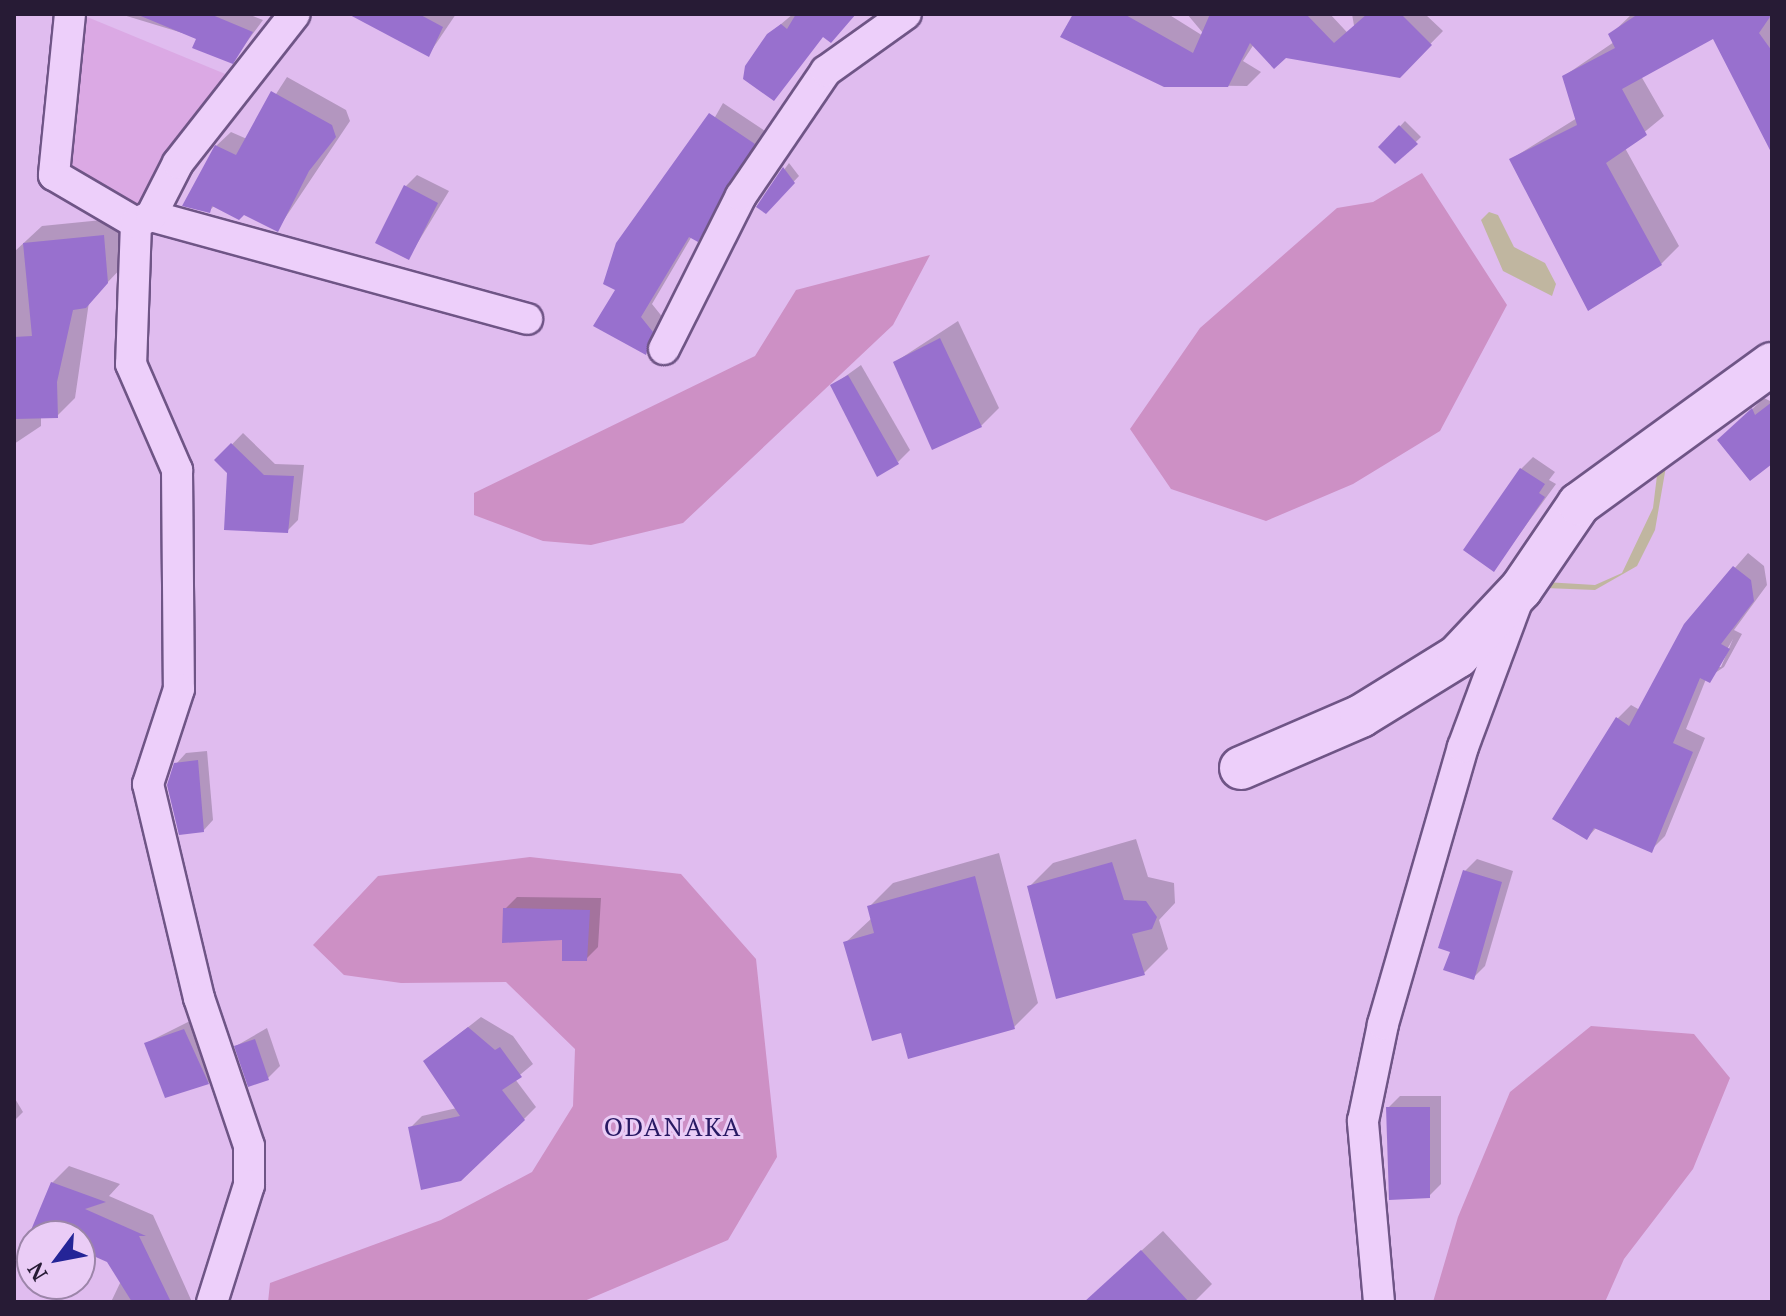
<!DOCTYPE html>
<style>
body{margin:0}
#map{position:relative;width:1786px;height:1316px;overflow:hidden;background:#e0bcef;font-family:"PT Serif",serif}
div>[style]{position:absolute}
.farmland>*{inset:0;background:#dba9e4}
.green>*{inset:0;background:#cd90c5}
.water>*{inset:0;background:#c0b6a0}
.shadow>*{inset:0;background:#0003}
.building>*{inset:0;background:#9870ce}
.roads{filter:drop-shadow(2px 0 #6f5586) drop-shadow(-2px 0 #6f5586) drop-shadow(0 2px #6f5586) drop-shadow(0 -2px #6f5586)}
.street>*{height:30px;margin:-15px;padding:0 15px;transform-origin:15px;border-radius:15px;background:#edcffa}
.secondary>*{height:42px;margin:-21px;padding:0 21px;transform-origin:21px;border-radius:21px;background:#edcffa}
span{translate:-50% -50%;white-space:nowrap;text-align:center;line-height:1.15;-webkit-text-stroke:6px #eaccf6;paint-order:stroke}
.quarter-label{font-size:26px;color:#281963;letter-spacing:2px}
.frame{position:absolute;inset:0;border:16px solid #271b35;pointer-events:none}
.north{position:absolute;left:16px;top:1220px;width:80px;height:80px;box-sizing:border-box;background:#eaccf6;border:2px solid #9c85a9;border-radius:50%;rotate:238deg;font-size:22px;font-weight:700;line-height:32px;text-align:center;color:#271b35}
.north::after{content:'';display:block;margin:auto;width:28px;height:36px;background:#242497;clip-path:polygon(50% 0,100% 100%,50% 72%,0 100%)}
</style>
<div id="map">
<div class="farmland">
<i style="clip-path:polygon(80px 14px,235px 78px,138px 213px,74px 180px,65px 154px)"></i>
</div>
<div class="green">
<i style="clip-path:polygon(1422px 173px,1507px 305px,1440px 431px,1353px 484px,1266px 521px,1171px 489px,1130px 429px,1200px 328px,1337px 208px,1373px 202px)"></i>
<i style="clip-path:polygon(930px 255px,893px 325px,683px 523px,591px 545px,543px 541px,474px 515px,474px 493px,755px 356px,796px 290px)"></i>
<i style="clip-path:polygon(530px 857px,681px 874px,756px 959px,777px 1157px,728px 1240px,582px 1302px,268px 1302px,270px 1283px,441px 1220px,532px 1172px,573px 1106px,575px 1049px,506px 982px,401px 983px,344px 975px,313px 945px,378px 876px)"></i>
<i style="clip-path:polygon(1591px 1026px,1694px 1034px,1730px 1078px,1693px 1169px,1624px 1259px,1605px 1302px,1433px 1302px,1458px 1217px,1510px 1092px)"></i>
</div>
<div class="water">
<i style="clip-path:polygon(1489px 212px,1498px 215px,1514px 247px,1545px 263px,1556px 284px,1552px 296px,1503px 271px,1481px 220px)"></i>
<i style="clip-path:polygon(1668px 455px,1655px 530px,1637px 566px,1595px 590px,1545px 588px,1545px 582px,1595px 585px,1622px 573px,1653px 508px,1659px 459px)"></i>
</div>
<div class="shadow">
<i style="clip-path:polygon(120px 14px,248px 14px,263px 20px,232px 62px,199px 38px)"></i>
<i style="clip-path:polygon(352px 14px,456px 14px,429px 54px)"></i>
<i style="clip-path:polygon(793px 14px,800px 17px,844px 14px,768px 35px)"></i>
<i style="clip-path:polygon(1076px 14px,1168px 14px,1208px 39px,1187px 14px,1330px 14px,1357px 43px,1352px 14px,1425px 14px,1443px 31px,1399px 76px,1254px 44px,1243px 61px,1261px 72px,1247px 86px,1164px 85px)"></i>
<i style="clip-path:polygon(1632px 14px,1772px 14px,1772px 132px,1714px 36px,1641px 76px,1664px 116px,1625px 148px,1679px 246px,1661px 264px,1511px 159px,1577px 118px,1564px 76px,1614px 42px,1610px 35px)"></i>
<i style="clip-path:polygon(287px 77px,346px 110px,350px 121px,277px 230px,244px 212px,215px 205px,209px 211px,216px 146px,231px 132px,247px 139px)"></i>
<i style="clip-path:polygon(723px 103px,765px 131px,709px 228px,692px 236px,652px 304px,664px 319px,647px 351px,617px 290px)"></i>
<i style="clip-path:polygon(1405px 121px,1421px 137px,1395px 162px,1381px 147px)"></i>
<i style="clip-path:polygon(789px 163px,799px 176px,765px 212px,758px 206px)"></i>
<i style="clip-path:polygon(417px 175px,449px 191px,409px 257px,406px 186px)"></i>
<i style="clip-path:polygon(122px 218px,125px 264px,89px 302px,75px 398px,57px 416px,41px 416px,41px 426px,14px 444px,14px 252px,42px 226px)"></i>
<i style="clip-path:polygon(958px 321px,999px 408px,981px 426px,895px 362px)"></i>
<i style="clip-path:polygon(861px 365px,910px 450px,898px 462px,832px 386px)"></i>
<i style="clip-path:polygon(1764px 398px,1772px 402px,1772px 462px,1731px 429px)"></i>
<i style="clip-path:polygon(243px 433px,275px 464px,304px 465px,298px 520px,287px 531px,217px 460px)"></i>
<i style="clip-path:polygon(1533px 457px,1555px 472px,1549px 480px,1556px 484px,1494px 569px,1521px 469px)"></i>
<i style="clip-path:polygon(evenodd,1748px 553px,1764px 566px,1767px 585px,1734px 630px,1742px 634px,1724px 667px,1706px 679px,1686px 729px,1705px 738px,1665px 836px,1651px 850px,1597px 827px,1587px 838px,1617px 719px,1631px 705px,1640px 710px,1685px 625px,1748px 553px,1733px 639px,1721px 667px,1717px 667px,1733px 639px)"></i>
<i style="clip-path:polygon(207px 751px,213px 820px,203px 831px,176px 764px,186px 753px)"></i>
<i style="clip-path:polygon(1136px 839px,1148px 877px,1174px 883px,1175px 903px,1159px 920px,1168px 949px,1144px 973px,1030px 886px,1053px 863px)"></i>
<i style="clip-path:polygon(999px 853px,1038px 1003px,1014px 1027px,902px 1031px,845px 943px,872px 918px,869px 907px,893px 883px)"></i>
<i style="clip-path:polygon(1477px 859px,1513px 871px,1485px 966px,1473px 978px,1453px 951px,1465px 871px)"></i>
<i style="clip-path:polygon(517px 897px,601px 898px,598px 947px,586px 959px,564px 938px,505px 909px)"></i>
<i style="clip-path:polygon(481px 1017px,513px 1036px,533px 1064px,515px 1079px,536px 1107px,524px 1119px,410px 1128px,422px 1116px,457px 1108px,425px 1061px)"></i>
<i style="clip-path:polygon(196px 1018px,220px 1071px,208px 1083px,146px 1043px)"></i>
<i style="clip-path:polygon(267px 1028px,280px 1066px,268px 1078px,236px 1046px)"></i>
<i style="clip-path:polygon(1400px 1096px,1441px 1096px,1441px 1184px,1429px 1196px,1388px 1108px)"></i>
<i style="clip-path:polygon(14px 1097px,23px 1112px,14px 1121px)"></i>
<i style="clip-path:polygon(69px 1166px,120px 1184px,109px 1196px,153px 1215px,192px 1302px,111px 1302px,121px 1281px,109px 1260px,80px 1248px,80px 1236px,33px 1229px,52px 1183px)"></i>
<i style="clip-path:polygon(1163px 1231px,1212px 1284px,1194px 1302px,1085px 1302px)"></i>
</div>
<div class="building">
<i style="clip-path:polygon(136px 14px,210px 14px,253px 32px,233px 64px,192px 48px,196px 39px)"></i>
<i style="clip-path:polygon(348px 14px,419px 14px,443px 27px,429px 57px)"></i>
<i style="clip-path:polygon(796px 14px,856px 14px,831px 43px,823px 37px,774px 101px,743px 79px,745px 66px,767px 34px,781px 24px,787px 29px)"></i>
<i style="clip-path:polygon(1073px 14px,1124px 14px,1193px 53px,1210px 14px,1306px 14px,1334px 43px,1367px 14px,1401px 14px,1432px 45px,1400px 78px,1286px 58px,1274px 69px,1250px 43px,1228px 87px,1164px 87px,1060px 37px)"></i>
<i style="clip-path:polygon(1638px 14px,1772px 14px,1759px 33px,1772px 51px,1772px 154px,1713px 39px,1622px 89px,1647px 135px,1606px 163px,1662px 265px,1588px 311px,1509px 159px,1577px 125px,1562px 76px,1615px 48px,1608px 34px)"></i>
<i style="clip-path:polygon(271px 91px,332px 125px,336px 137px,309px 171px,278px 232px,244px 215px,239px 220px,212px 206px,210px 213px,182px 206px,215px 145px,236px 155px)"></i>
<i style="clip-path:polygon(709px 113px,755px 144px,698px 242px,689px 237px,641px 317px,653px 332px,646px 355px,593px 326px,615px 290px,603px 284px,616px 243px)"></i>
<i style="clip-path:polygon(1399px 125px,1418px 144px,1395px 164px,1378px 147px)"></i>
<i style="clip-path:polygon(783px 167px,795px 183px,766px 214px,756px 207px)"></i>
<i style="clip-path:polygon(404px 185px,438px 203px,409px 260px,375px 243px)"></i>
<i style="clip-path:polygon(104px 235px,108px 283px,86px 308px,73px 310px,57px 382px,58px 418px,14px 419px,14px 337px,32px 336px,23px 243px)"></i>
<i style="clip-path:polygon(940px 338px,982px 427px,932px 450px,893px 362px)"></i>
<i style="clip-path:polygon(848px 375px,899px 464px,877px 477px,830px 385px)"></i>
<i style="clip-path:polygon(1772px 402px,1772px 464px,1750px 481px,1717px 440px,1752px 408px,1755px 415px)"></i>
<i style="clip-path:polygon(231px 443px,264px 475px,294px 476px,288px 533px,224px 530px,227px 473px,214px 460px)"></i>
<i style="clip-path:polygon(1520px 468px,1545px 484px,1539px 493px,1545px 497px,1494px 572px,1463px 550px)"></i>
<i style="clip-path:polygon(1733px 566px,1751px 580px,1754px 601px,1721px 644px,1730px 649px,1710px 683px,1700px 678px,1673px 743px,1693px 752px,1652px 853px,1594px 828px,1587px 840px,1552px 819px,1616px 717px,1629px 726px,1684px 624px)"></i>
<i style="clip-path:polygon(198px 760px,204px 832px,179px 835px,167px 785px,174px 763px)"></i>
<i style="clip-path:polygon(1112px 862px,1124px 900px,1146px 901px,1157px 917px,1152px 929px,1132px 934px,1145px 975px,1056px 999px,1027px 886px)"></i>
<i style="clip-path:polygon(1463px 870px,1502px 882px,1474px 980px,1443px 970px,1450px 952px,1438px 948px)"></i>
<i style="clip-path:polygon(975px 876px,1015px 1029px,908px 1059px,901px 1033px,872px 1041px,843px 942px,874px 933px,867px 906px)"></i>
<i style="clip-path:polygon(503px 908px,590px 910px,587px 961px,562px 961px,562px 940px,502px 943px)"></i>
<i style="clip-path:polygon(468px 1027px,495px 1050px,500px 1047px,522px 1077px,502px 1090px,525px 1120px,461px 1181px,421px 1190px,408px 1127px,460px 1116px,423px 1061px)"></i>
<i style="clip-path:polygon(184px 1029px,209px 1084px,165px 1098px,144px 1043px)"></i>
<i style="clip-path:polygon(255px 1039px,269px 1080px,248px 1087px,234px 1046px)"></i>
<i style="clip-path:polygon(1386px 1107px,1430px 1107px,1430px 1198px,1389px 1200px)"></i>
<i style="clip-path:polygon(51px 1182px,106px 1202px,85px 1209px,146px 1236px,139px 1236px,171px 1302px,132px 1302px,107px 1262px,80px 1250px,80px 1236px,31px 1230px)"></i>
<i style="clip-path:polygon(1141px 1250px,1189px 1302px,1084px 1302px)"></i>
</div>
<div class="roads">
<div class="street">
<i style="left:70px;top:14px;width:162px;rotate:95.7deg"></i>
<i style="left:54px;top:175px;width:95px;rotate:30.3deg"></i>
<i style="left:151px;top:216px;width:390px;rotate:15.3deg"></i>
<i style="left:136px;top:223px;width:141px;rotate:92deg"></i>
<i style="left:131px;top:364px;width:116px;rotate:66.5deg"></i>
<i style="left:177px;top:470px;width:219px;rotate:89.5deg"></i>
<i style="left:179px;top:689px;width:100px;rotate:108.1deg"></i>
<i style="left:148px;top:784px;width:220px;rotate:76.6deg"></i>
<i style="left:199px;top:998px;width:156px;rotate:71.3deg"></i>
<i style="left:249px;top:1146px;width:39px;rotate:90deg"></i>
<i style="left:249px;top:1185px;width:123px;rotate:107.5deg"></i>
<i style="left:136px;top:223px;width:17px;rotate:-25deg"></i>
<i style="left:151px;top:216px;width:59px;rotate:-63deg"></i>
<i style="left:178px;top:163px;width:189px;rotate:-51.9deg"></i>
<i style="left:664px;top:349px;width:171px;rotate:-63.3deg"></i>
<i style="left:741px;top:196px;width:151px;rotate:-55.8deg"></i>
<i style="left:826px;top:71px;width:98px;rotate:-35.5deg"></i>
<i style="left:1379px;top:1302px;width:182px;rotate:-95.1deg"></i>
<i style="left:1363px;top:1121px;width:99px;rotate:-78.3deg"></i>
<i style="left:1383px;top:1024px;width:288px;rotate:-73.9deg"></i>
<i style="left:1463px;top:747px;width:158px;rotate:-69.6deg"></i>
</div>
<div class="secondary">
<i style="left:1241px;top:768px;width:131px;rotate:-23.4deg"></i>
<i style="left:1361px;top:716px;width:114px;rotate:-31.7deg"></i>
<i style="left:1458px;top:656px;width:92px;rotate:-46.8deg"></i>
<i style="left:1521px;top:589px;width:103px;rotate:-55.7deg"></i>
<i style="left:1579px;top:504px;width:238px;rotate:-36deg"></i>
</div>
</div>
<div class="quarter-label">
<span style="left:673px;top:1127px">ODANAKA</span>
</div>
<div class="frame"></div>
<div class="north">N</div>
</div>
